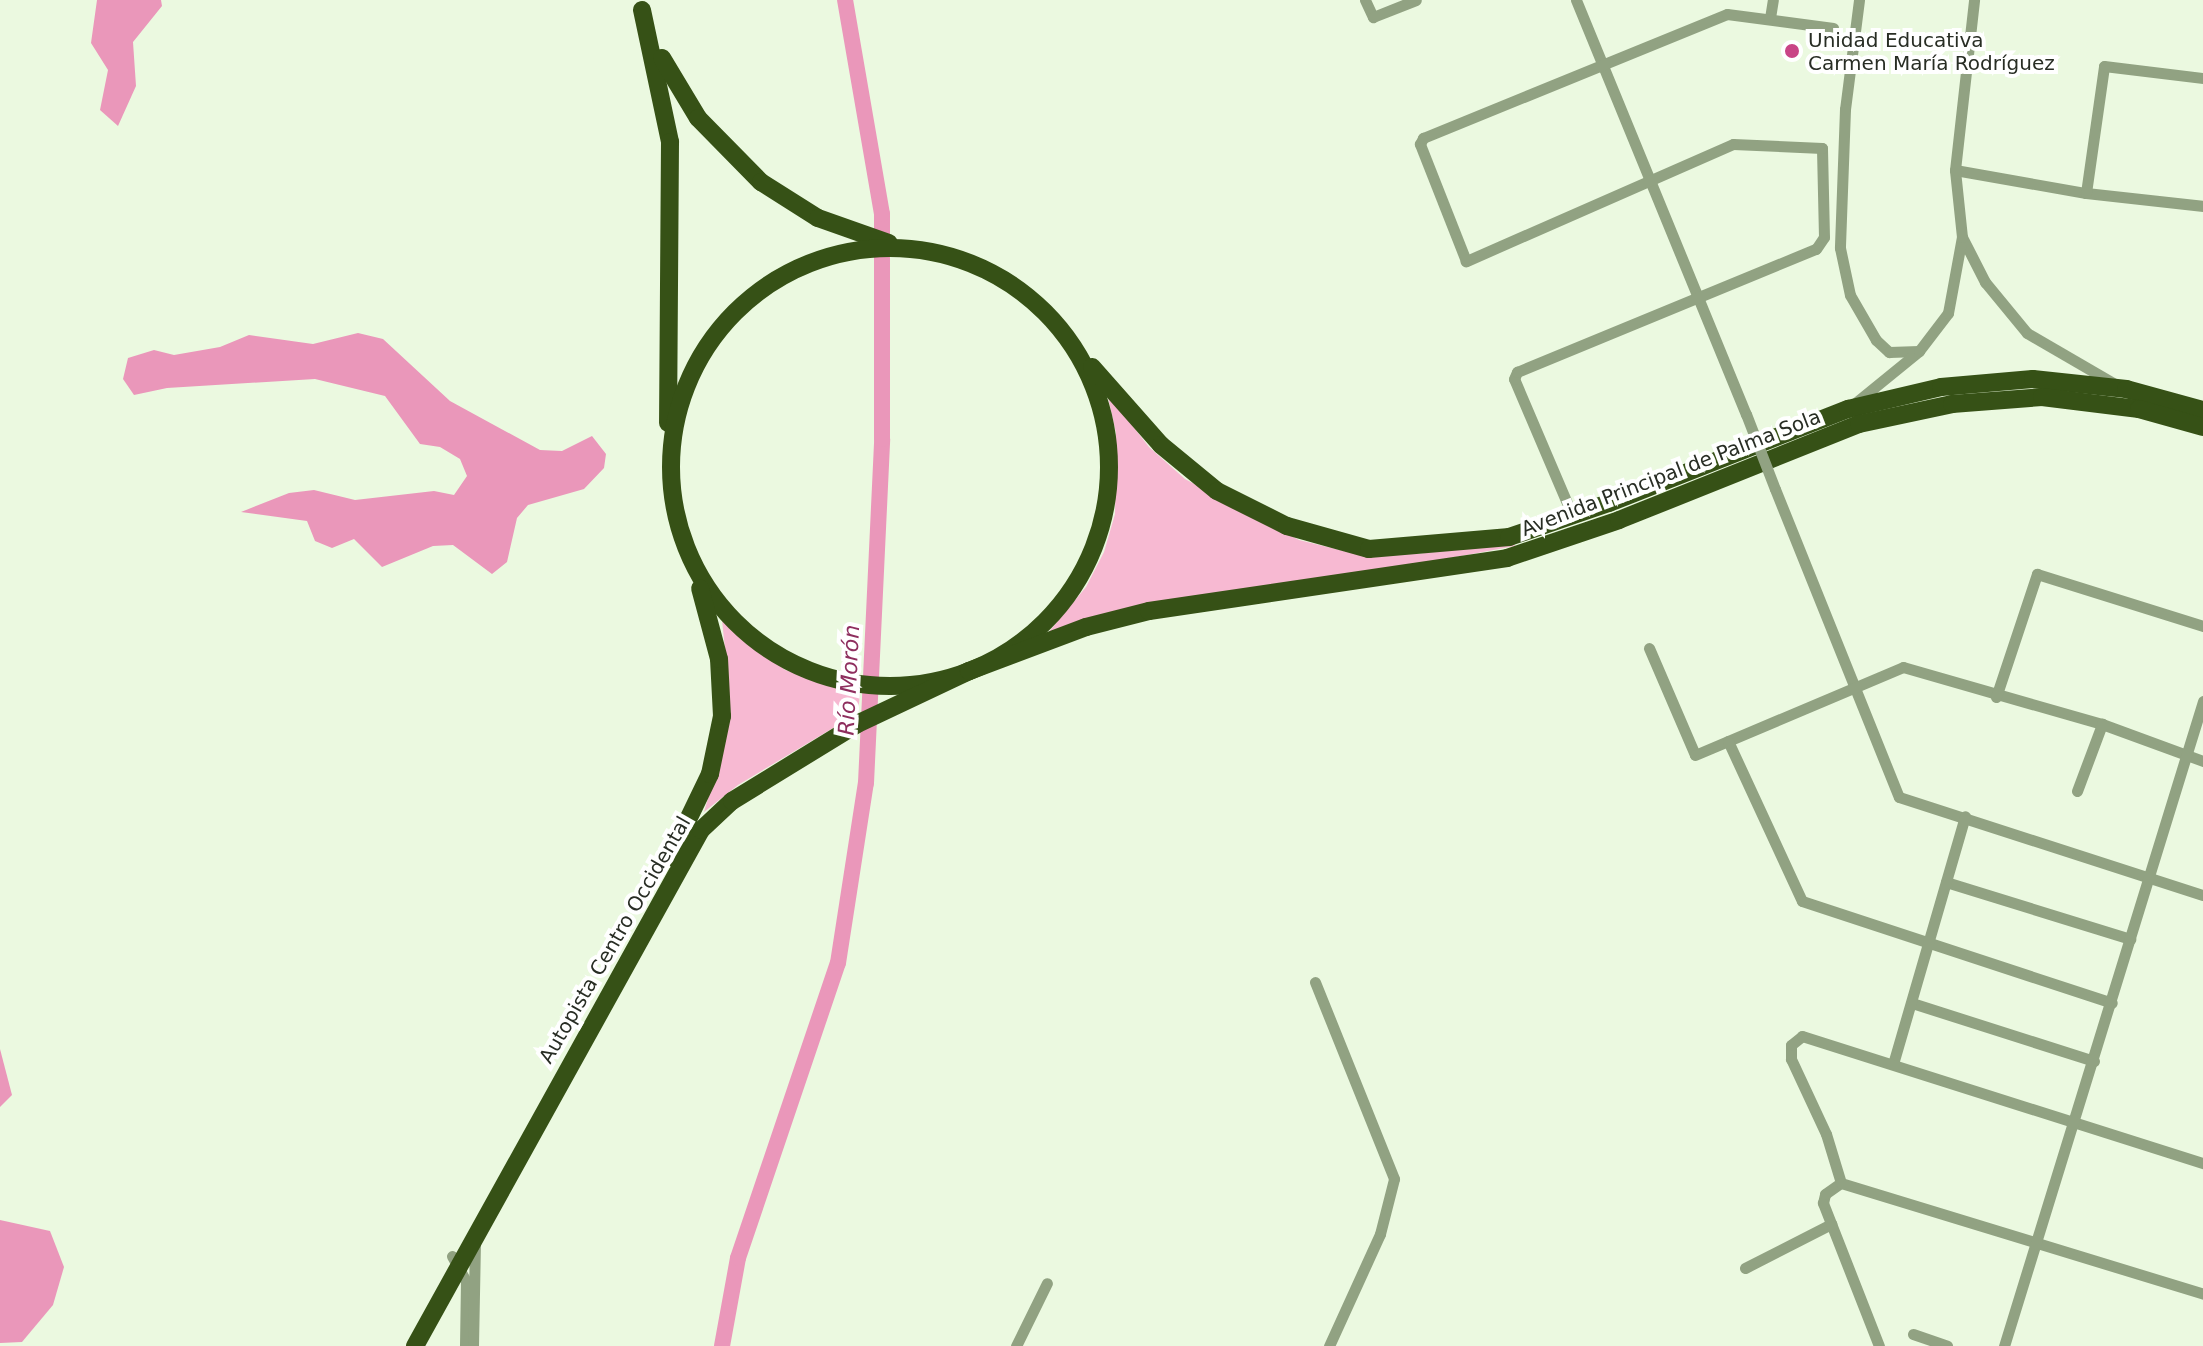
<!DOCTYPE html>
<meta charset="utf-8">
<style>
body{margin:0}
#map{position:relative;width:2203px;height:1346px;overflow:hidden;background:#ebf9e0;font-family:"DejaVu Sans",sans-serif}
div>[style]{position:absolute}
.green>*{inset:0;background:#f7b9d2}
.water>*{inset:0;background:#ea97ba}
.river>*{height:16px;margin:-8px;padding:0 8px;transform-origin:8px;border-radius:8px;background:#ea97ba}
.minor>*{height:11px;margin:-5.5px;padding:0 5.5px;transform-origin:5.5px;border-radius:5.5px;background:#91a282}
.trunk>*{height:18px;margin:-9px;padding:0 9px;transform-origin:9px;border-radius:9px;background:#365116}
.trunk>.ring{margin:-9px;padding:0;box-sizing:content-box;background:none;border:18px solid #365116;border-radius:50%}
.minor-bridge>*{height:11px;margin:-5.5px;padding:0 5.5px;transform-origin:5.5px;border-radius:5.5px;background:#91a282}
.dots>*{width:22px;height:22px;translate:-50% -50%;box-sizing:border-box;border:4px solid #fff;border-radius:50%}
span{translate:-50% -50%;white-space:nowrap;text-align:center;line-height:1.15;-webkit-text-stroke:8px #fff;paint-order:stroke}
.poi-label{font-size:20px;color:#282d24}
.left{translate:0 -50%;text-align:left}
.street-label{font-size:20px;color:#282d24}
.water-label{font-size:22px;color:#8e2e5e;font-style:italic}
</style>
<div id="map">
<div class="green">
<i style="clip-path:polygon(1107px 393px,1149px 447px,1185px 479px,1299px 540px,1348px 552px,1417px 554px,1513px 542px,1515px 546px,1048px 633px,1086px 587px,1104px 552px,1115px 514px,1116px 433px)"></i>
<i style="clip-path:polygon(722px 620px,785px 670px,860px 693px,858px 713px,738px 785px,704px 812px,727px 734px,729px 689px)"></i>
</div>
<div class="water">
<i style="clip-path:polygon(97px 0,161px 0,162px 6px,133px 42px,136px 86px,118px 126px,100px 110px,108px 70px,91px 43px)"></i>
<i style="clip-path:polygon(358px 333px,383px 339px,450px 401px,540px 450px,562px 451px,592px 436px,606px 454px,604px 468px,584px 489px,528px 505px,517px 518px,507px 562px,492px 574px,453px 545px,433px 546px,382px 567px,354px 539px,332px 548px,315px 541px,307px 521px,241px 512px,289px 493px,314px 490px,355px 500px,434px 491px,454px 495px,467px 476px,460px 459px,440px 447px,420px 444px,385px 396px,315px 379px,167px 388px,134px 395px,123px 379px,128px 358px,154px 350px,174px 355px,220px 347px,249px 335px,313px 344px)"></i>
<i style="clip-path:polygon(0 1049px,12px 1095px,0 1107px)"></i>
<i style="clip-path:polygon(0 1220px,50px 1231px,64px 1267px,53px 1305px,22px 1342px,0 1343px)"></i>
</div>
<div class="river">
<i style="left:722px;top:1346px;width:89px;rotate:-79.7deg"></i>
<i style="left:738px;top:1258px;width:311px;rotate:-71.3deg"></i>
<i style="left:838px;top:963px;width:182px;rotate:-81.2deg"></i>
<i style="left:866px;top:783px;width:344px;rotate:-87.3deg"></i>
<i style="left:882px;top:439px;width:225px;rotate:-90deg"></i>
<i style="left:882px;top:214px;width:217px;rotate:-99.8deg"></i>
</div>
<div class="minor">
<i style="left:1365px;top:0;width:19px;rotate:65deg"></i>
<i style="left:1373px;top:17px;width:46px;rotate:-21.6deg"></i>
<i style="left:1576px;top:0;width:448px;rotate:67.7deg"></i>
<i style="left:1859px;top:0;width:110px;rotate:97.3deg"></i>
<i style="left:1845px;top:109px;width:139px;rotate:92.1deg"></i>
<i style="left:1840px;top:248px;width:48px;rotate:78deg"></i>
<i style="left:1850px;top:295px;width:52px;rotate:60deg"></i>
<i style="left:1876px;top:340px;width:18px;rotate:43deg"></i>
<i style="left:1889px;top:352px;width:30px;rotate:-2deg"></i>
<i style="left:1770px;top:18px;width:18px;rotate:-81deg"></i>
<i style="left:1955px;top:170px;width:133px;rotate:10deg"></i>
<i style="left:2086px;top:193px;width:118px;rotate:6.3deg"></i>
<i style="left:2086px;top:193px;width:128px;rotate:-81.9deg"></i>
<i style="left:2104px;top:66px;width:100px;rotate:6.9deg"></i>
<i style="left:1962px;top:237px;width:51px;rotate:62.9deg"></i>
<i style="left:1985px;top:282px;width:66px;rotate:50.5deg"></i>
<i style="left:2027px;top:333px;width:102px;rotate:30.1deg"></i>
<i style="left:1854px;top:404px;width:84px;rotate:-39.2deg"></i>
<i style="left:1919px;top:351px;width:48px;rotate:-52.7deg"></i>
<i style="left:1948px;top:313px;width:77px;rotate:-79.6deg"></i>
<i style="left:1962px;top:237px;width:67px;rotate:-96deg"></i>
<i style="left:1955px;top:170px;width:171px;rotate:-83.6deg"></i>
<i style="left:1775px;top:489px;width:332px;rotate:68.1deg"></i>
<i style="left:1899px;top:797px;width:319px;rotate:17.9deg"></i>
<i style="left:1573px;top:517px;width:150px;rotate:-113.1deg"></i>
<i style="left:1514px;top:379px;width:8px;rotate:-67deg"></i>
<i style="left:1517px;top:372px;width:323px;rotate:-22.4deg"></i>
<i style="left:1816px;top:249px;width:14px;rotate:-56deg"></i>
<i style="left:1824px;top:237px;width:89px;rotate:-91.3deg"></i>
<i style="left:1822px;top:148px;width:89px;rotate:-177.4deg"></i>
<i style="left:1733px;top:144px;width:292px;rotate:156.3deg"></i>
<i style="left:1466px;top:261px;width:126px;rotate:-111.5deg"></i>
<i style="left:1420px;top:144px;width:7px;rotate:-63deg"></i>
<i style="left:1423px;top:138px;width:328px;rotate:-22.2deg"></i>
<i style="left:1727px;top:14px;width:107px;rotate:7.5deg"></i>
<i style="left:1649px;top:648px;width:116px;rotate:66.7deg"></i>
<i style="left:1695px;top:755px;width:226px;rotate:-22.9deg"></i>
<i style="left:1903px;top:667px;width:207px;rotate:16deg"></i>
<i style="left:2102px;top:724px;width:108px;rotate:20.1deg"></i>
<i style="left:1996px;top:697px;width:130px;rotate:-71.6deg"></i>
<i style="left:2037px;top:574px;width:174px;rotate:17.4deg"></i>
<i style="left:1728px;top:741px;width:176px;rotate:65.2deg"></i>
<i style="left:1802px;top:901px;width:326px;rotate:18.2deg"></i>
<i style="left:2077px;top:791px;width:72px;rotate:-69.5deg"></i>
<i style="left:1946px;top:882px;width:193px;rotate:17.2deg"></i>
<i style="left:1315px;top:982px;width:212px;rotate:68.1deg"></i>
<i style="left:1394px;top:1179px;width:57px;rotate:104.3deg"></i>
<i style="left:1380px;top:1234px;width:123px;rotate:114.5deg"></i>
<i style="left:1912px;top:1003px;width:191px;rotate:17.7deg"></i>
<i style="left:1893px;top:1064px;width:258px;rotate:-73.8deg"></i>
<i style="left:1841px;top:1183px;width:51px;rotate:-107deg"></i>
<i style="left:1826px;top:1134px;width:83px;rotate:-115deg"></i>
<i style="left:1791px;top:1059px;width:14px;rotate:-90deg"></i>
<i style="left:1791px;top:1045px;width:14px;rotate:-39deg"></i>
<i style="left:1802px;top:1036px;width:421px;rotate:17.6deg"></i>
<i style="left:452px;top:1256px;width:29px;rotate:61deg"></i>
<i style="left:466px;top:1281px;width:65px;rotate:90.9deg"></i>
<i style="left:1745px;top:1268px;width:97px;rotate:-27.1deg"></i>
<i style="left:1913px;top:1334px;width:36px;rotate:19deg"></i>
<i style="left:473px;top:1346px;width:103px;rotate:-88.9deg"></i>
<i style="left:1016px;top:1346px;width:70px;rotate:-63.8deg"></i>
<i style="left:1879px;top:1346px;width:154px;rotate:-111.4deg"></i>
<i style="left:1823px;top:1203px;width:9px;rotate:-77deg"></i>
<i style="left:1825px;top:1194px;width:19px;rotate:-35deg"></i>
<i style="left:1841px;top:1183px;width:379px;rotate:17deg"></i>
<i style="left:2004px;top:1346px;width:675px;rotate:-72.85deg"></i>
</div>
<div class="trunk">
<i style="left:642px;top:10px;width:135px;rotate:78deg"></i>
<i style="left:670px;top:142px;width:281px;rotate:90.4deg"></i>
<i style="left:662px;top:58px;width:70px;rotate:59deg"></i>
<i style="left:698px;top:118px;width:90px;rotate:45.5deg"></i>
<i style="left:761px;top:182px;width:67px;rotate:32.3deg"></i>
<i style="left:818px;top:218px;width:75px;rotate:19.4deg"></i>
<i class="ring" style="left:671px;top:248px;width:420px;height:420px"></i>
<i style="left:1092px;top:367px;width:104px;rotate:48.5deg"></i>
<i style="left:1161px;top:445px;width:72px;rotate:39.4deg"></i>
<i style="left:1217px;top:491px;width:78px;rotate:26.6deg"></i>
<i style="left:1287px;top:526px;width:85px;rotate:15.7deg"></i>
<i style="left:1369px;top:549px;width:141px;rotate:-4.9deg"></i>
<i style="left:1509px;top:537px;width:106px;rotate:-18.8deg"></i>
<i style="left:1609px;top:503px;width:257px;rotate:-21.5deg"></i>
<i style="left:1848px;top:409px;width:96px;rotate:-13.3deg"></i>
<i style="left:1941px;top:387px;width:92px;rotate:-5deg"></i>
<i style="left:2033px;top:379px;width:94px;rotate:6.1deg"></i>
<i style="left:2126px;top:389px;width:80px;rotate:15.3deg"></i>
<i style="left:670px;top:857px;width:92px;rotate:-64.3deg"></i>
<i style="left:710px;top:774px;width:59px;rotate:-78.3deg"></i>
<i style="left:722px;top:716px;width:57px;rotate:-93deg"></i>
<i style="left:719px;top:659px;width:73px;rotate:-105deg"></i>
<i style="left:415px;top:1346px;width:590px;rotate:-61deg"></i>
<i style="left:701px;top:830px;width:42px;rotate:-43.1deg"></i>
<i style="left:732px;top:801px;width:147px;rotate:-31.6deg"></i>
<i style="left:857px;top:724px;width:124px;rotate:-25.3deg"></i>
<i style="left:969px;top:671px;width:125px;rotate:-20.6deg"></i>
<i style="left:1086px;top:627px;width:65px;rotate:-14.3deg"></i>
<i style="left:1149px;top:611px;width:362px;rotate:-8.4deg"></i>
<i style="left:1507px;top:558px;width:118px;rotate:-18.7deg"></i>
<i style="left:1619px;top:520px;width:258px;rotate:-21.8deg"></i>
<i style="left:1859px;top:424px;width:95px;rotate:-12.1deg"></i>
<i style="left:1952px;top:404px;width:90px;rotate:-4.4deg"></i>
<i style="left:2042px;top:397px;width:98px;rotate:7.1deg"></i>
<i style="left:2139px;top:409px;width:66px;rotate:15.7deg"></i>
</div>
<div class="minor-bridge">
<i style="left:1746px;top:414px;width:80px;rotate:68.9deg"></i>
</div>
<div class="dots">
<i style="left:1792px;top:51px;background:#c94486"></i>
</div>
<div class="poi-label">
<span class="left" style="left:1808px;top:52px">Unidad Educativa<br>Carmen María Rodríguez</span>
</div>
<div class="street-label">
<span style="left:1671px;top:473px;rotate:-21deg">Avenida Principal de Palma Sola</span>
<span style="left:615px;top:940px;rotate:-60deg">Autopista Centro Occidental</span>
</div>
<div class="water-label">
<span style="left:849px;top:680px;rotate:-87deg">Río Morón</span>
</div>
</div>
